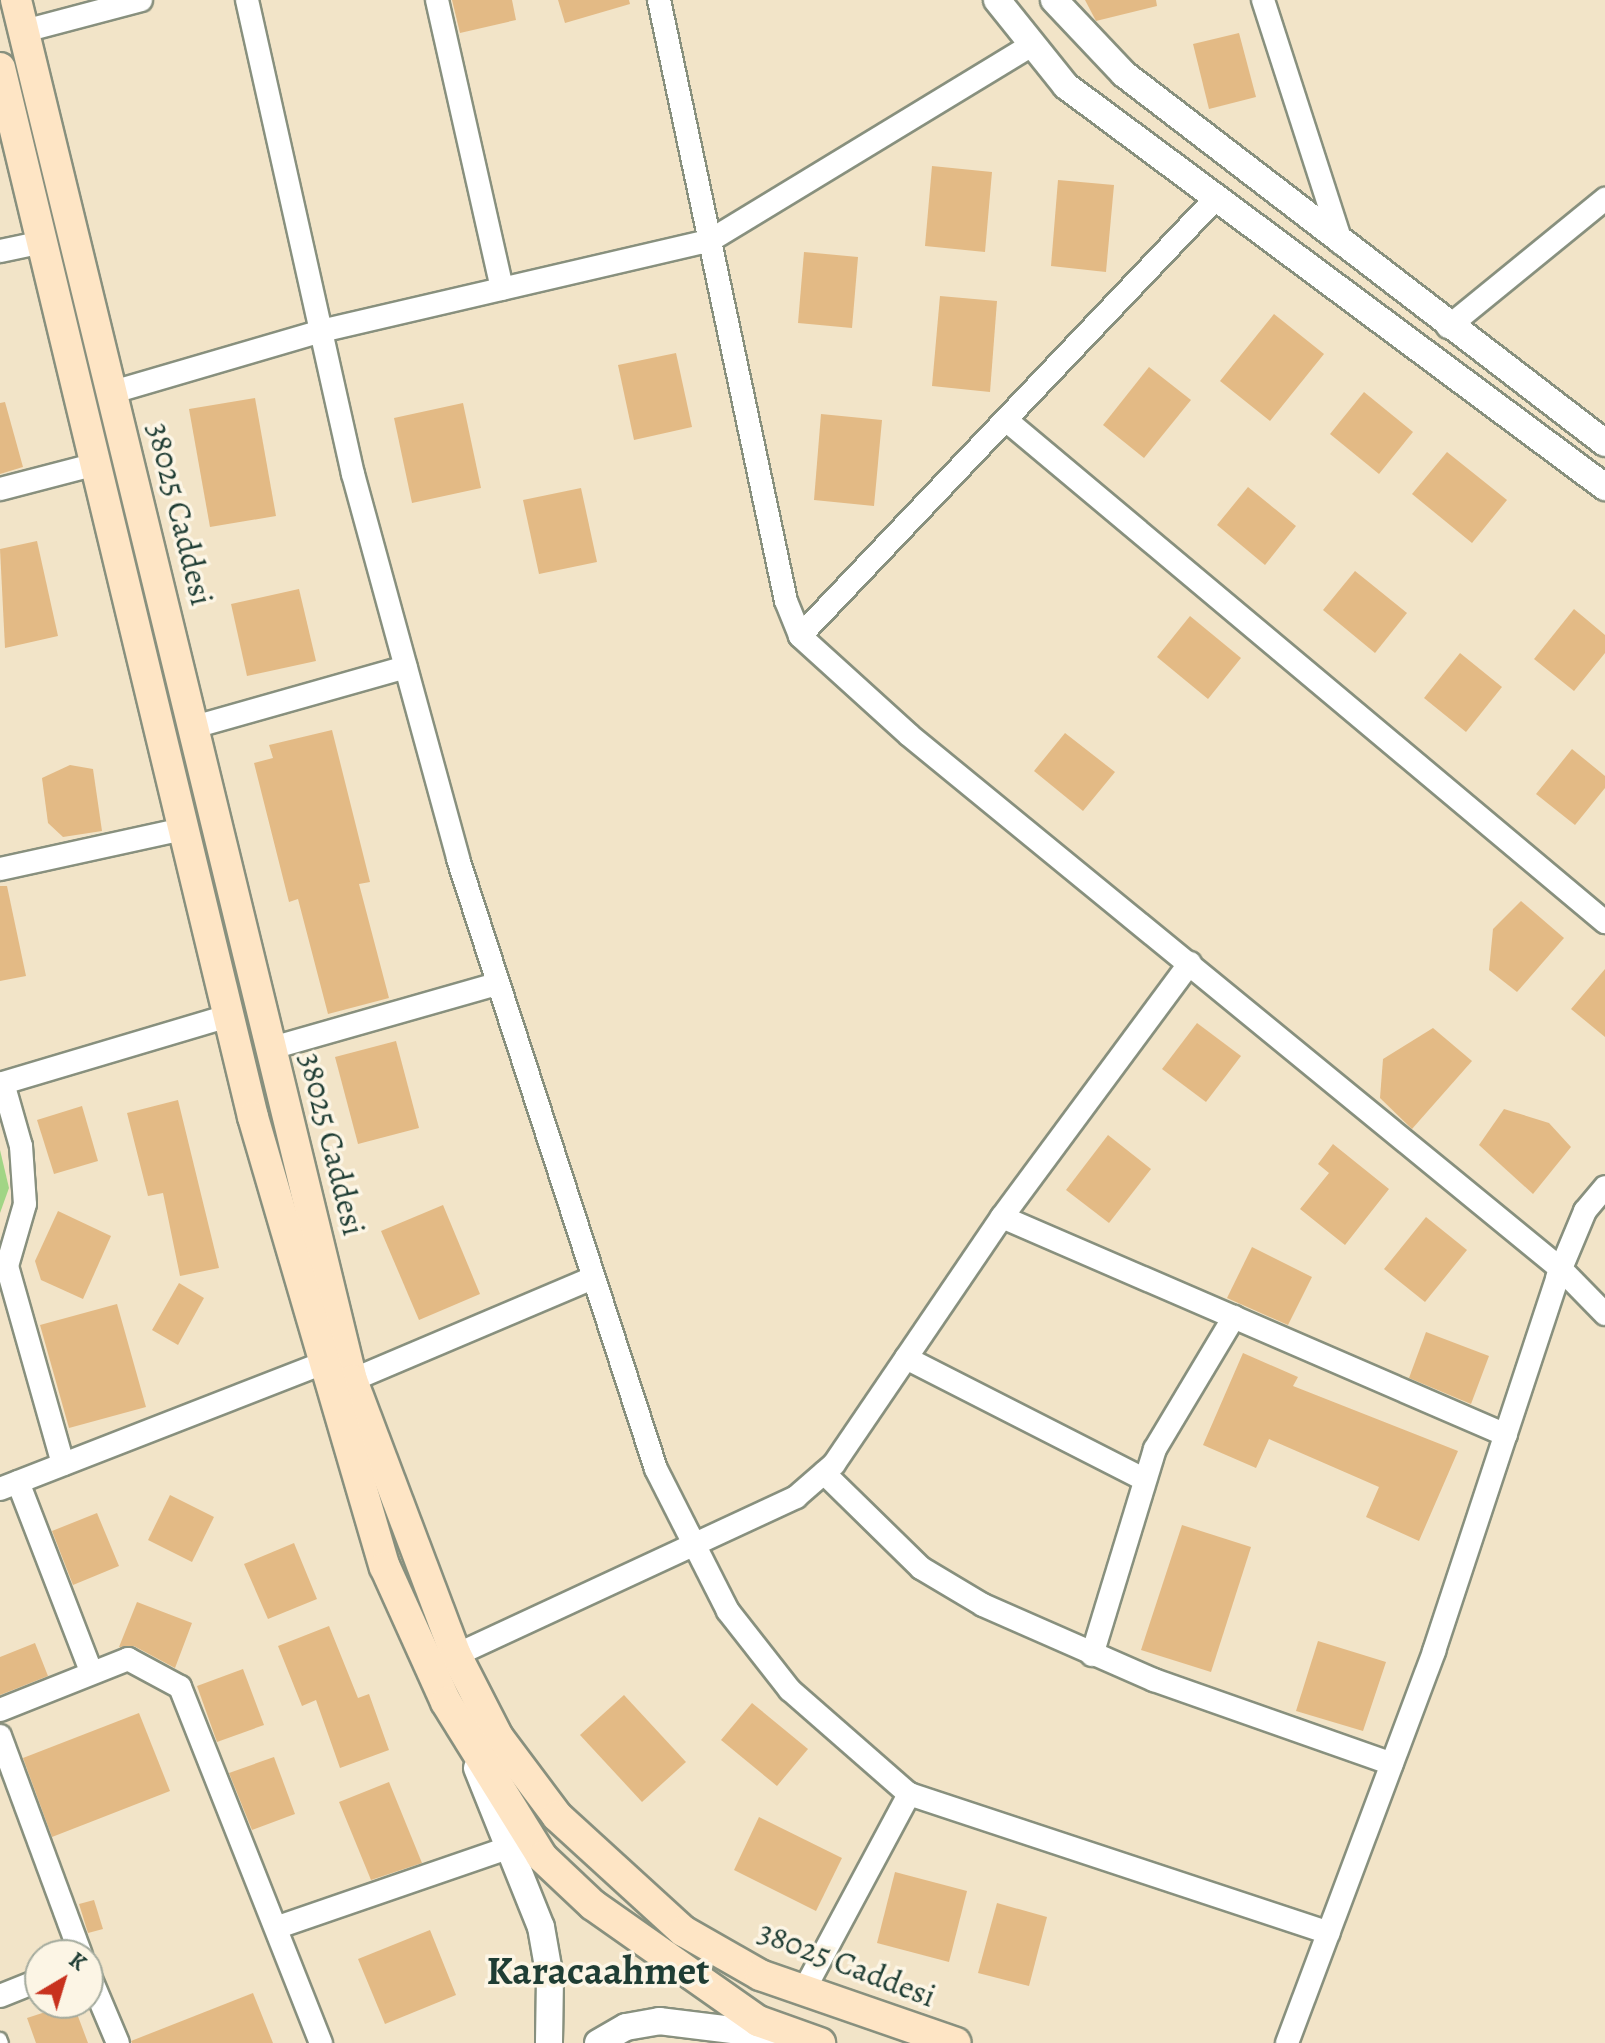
<!DOCTYPE html>
<style>
body{margin:0}
#map{position:relative;width:1605px;height:2043px;overflow:hidden;background:#f2e4c8;font-family:Alegreya,serif}
div>[style]{position:absolute}
.green>*{inset:0;background:#a1d585}
.building>*{inset:0;background:#e3ba85}
.roads{filter:drop-shadow(2px 0 #88907e) drop-shadow(-2px 0 #88907e) drop-shadow(0 2px #88907e) drop-shadow(0 -2px #88907e)}
.service>*{height:11px;margin:-5.5px;padding:0 5.5px;transform-origin:5.5px;border-radius:5.5px;background:#fff}
.minor>*{height:22px;margin:-11px;padding:0 11px;transform-origin:11px;border-radius:11px;background:#fff}
.tertiary>*{height:26px;margin:-13px;padding:0 13px;transform-origin:13px;border-radius:13px;background:#fff}
.secondary>*{height:30px;margin:-15px;padding:0 15px;transform-origin:15px;border-radius:15px;background:#fee5c5}
span{translate:-50% -50%;white-space:nowrap;text-align:center;line-height:1.15;-webkit-text-stroke:7px #fcf5e5;paint-order:stroke}
.street-label{font-size:32px;color:#1f3d34}
.district-label{font-size:40px;color:#1f3d34;font-weight:700}
.north{position:absolute;left:24px;top:1939px;width:80px;height:80px;box-sizing:border-box;background:#fcf5e5;border:2px solid #a4ab9e;border-radius:50%;rotate:38deg;font-size:22px;font-weight:700;line-height:32px;text-align:center;color:#1f3d34}
.north::after{content:'';display:block;margin:auto;width:28px;height:36px;background:#c8321e;clip-path:polygon(50% 0,100% 100%,50% 72%,0 100%)}
</style>
<div id="map">
<div class="green">
<i style="clip-path:polygon(0 1150px,9px 1188px,0 1213px)"></i>
</div>
<div class="building">
<i style="clip-path:polygon(452px 0,512px 0,516px 20px,460px 33px)"></i>
<i style="clip-path:polygon(558px 0,629px 0,630px 4px,565px 23px)"></i>
<i style="clip-path:polygon(1085px 0,1156px 0,1157px 6px,1096px 21px)"></i>
<i style="clip-path:polygon(1239px 33px,1256px 97px,1209px 109px,1193px 44px)"></i>
<i style="clip-path:polygon(932px 166px,992px 172px,985px 252px,925px 246px)"></i>
<i style="clip-path:polygon(1058px 180px,1114px 185px,1106px 272px,1051px 266px)"></i>
<i style="clip-path:polygon(804px 252px,858px 257px,852px 328px,798px 323px)"></i>
<i style="clip-path:polygon(940px 296px,997px 301px,990px 392px,932px 386px)"></i>
<i style="clip-path:polygon(1274px 314px,1324px 354px,1270px 421px,1220px 381px)"></i>
<i style="clip-path:polygon(676px 353px,692px 427px,634px 440px,618px 365px)"></i>
<i style="clip-path:polygon(1149px 367px,1191px 400px,1144px 458px,1103px 425px)"></i>
<i style="clip-path:polygon(1364px 392px,1413px 432px,1379px 474px,1330px 434px)"></i>
<i style="clip-path:polygon(255px 398px,276px 516px,210px 527px,189px 409px)"></i>
<i style="clip-path:polygon(5px 402px,23px 467px,0 474px,0 403px)"></i>
<i style="clip-path:polygon(463px 403px,481px 488px,412px 503px,394px 418px)"></i>
<i style="clip-path:polygon(821px 414px,882px 420px,874px 506px,814px 500px)"></i>
<i style="clip-path:polygon(1447px 452px,1507px 500px,1472px 543px,1412px 494px)"></i>
<i style="clip-path:polygon(1248px 487px,1296px 526px,1265px 565px,1217px 525px)"></i>
<i style="clip-path:polygon(581px 488px,597px 562px,539px 574px,523px 500px)"></i>
<i style="clip-path:polygon(37px 541px,58px 636px,5px 648px,0 549px)"></i>
<i style="clip-path:polygon(1355px 571px,1407px 613px,1375px 653px,1323px 610px)"></i>
<i style="clip-path:polygon(299px 589px,316px 661px,247px 676px,231px 604px)"></i>
<i style="clip-path:polygon(1574px 609px,1605px 635px,1605px 653px,1574px 691px,1534px 659px)"></i>
<i style="clip-path:polygon(1190px 616px,1241px 658px,1208px 699px,1157px 657px)"></i>
<i style="clip-path:polygon(1460px 653px,1502px 687px,1466px 732px,1424px 698px)"></i>
<i style="clip-path:polygon(332px 730px,370px 882px,359px 884px,389px 998px,328px 1014px,298px 899px,289px 902px,254px 763px,273px 758px,269px 745px)"></i>
<i style="clip-path:polygon(1065px 733px,1115px 772px,1083px 811px,1034px 771px)"></i>
<i style="clip-path:polygon(1572px 749px,1605px 776px,1605px 788px,1575px 825px,1536px 794px)"></i>
<i style="clip-path:polygon(70px 765px,93px 769px,102px 831px,63px 837px,48px 823px,42px 778px)"></i>
<i style="clip-path:polygon(0 886px,7px 886px,26px 976px,0 981px)"></i>
<i style="clip-path:polygon(1521px 901px,1564px 938px,1517px 992px,1489px 970px,1493px 929px)"></i>
<i style="clip-path:polygon(1605px 969px,1605px 1037px,1571px 1009px)"></i>
<i style="clip-path:polygon(1197px 1023px,1241px 1056px,1206px 1102px,1162px 1069px)"></i>
<i style="clip-path:polygon(1433px 1028px,1472px 1061px,1412px 1129px,1380px 1098px,1383px 1059px)"></i>
<i style="clip-path:polygon(396px 1041px,419px 1128px,358px 1144px,335px 1057px)"></i>
<i style="clip-path:polygon(178px 1100px,219px 1268px,180px 1276px,163px 1193px,148px 1196px,127px 1113px)"></i>
<i style="clip-path:polygon(82px 1106px,98px 1161px,54px 1174px,37px 1120px)"></i>
<i style="clip-path:polygon(1504px 1109px,1549px 1123px,1571px 1147px,1533px 1194px,1479px 1145px)"></i>
<i style="clip-path:polygon(1108px 1135px,1151px 1169px,1109px 1223px,1066px 1190px)"></i>
<i style="clip-path:polygon(1333px 1144px,1389px 1189px,1345px 1245px,1300px 1209px,1329px 1173px,1318px 1164px)"></i>
<i style="clip-path:polygon(443px 1205px,480px 1294px,419px 1320px,381px 1231px)"></i>
<i style="clip-path:polygon(58px 1211px,111px 1236px,83px 1299px,41px 1280px,35px 1261px)"></i>
<i style="clip-path:polygon(1426px 1217px,1467px 1250px,1425px 1302px,1384px 1269px)"></i>
<i style="clip-path:polygon(1252px 1247px,1312px 1277px,1288px 1325px,1227px 1298px)"></i>
<i style="clip-path:polygon(179px 1283px,204px 1298px,178px 1345px,152px 1330px)"></i>
<i style="clip-path:polygon(117px 1304px,146px 1407px,69px 1428px,40px 1325px)"></i>
<i style="clip-path:polygon(1426px 1332px,1489px 1356px,1471px 1404px,1409px 1378px)"></i>
<i style="clip-path:polygon(1243px 1353px,1298px 1377px,1293px 1386px,1458px 1451px,1419px 1541px,1366px 1517px,1379px 1487px,1269px 1439px,1256px 1468px,1203px 1445px)"></i>
<i style="clip-path:polygon(170px 1495px,214px 1517px,192px 1562px,148px 1540px)"></i>
<i style="clip-path:polygon(97px 1513px,119px 1566px,73px 1585px,52px 1531px)"></i>
<i style="clip-path:polygon(1182px 1525px,1251px 1547px,1211px 1672px,1141px 1650px)"></i>
<i style="clip-path:polygon(294px 1543px,317px 1599px,268px 1619px,244px 1564px)"></i>
<i style="clip-path:polygon(137px 1602px,192px 1623px,175px 1668px,134px 1646px,119px 1647px)"></i>
<i style="clip-path:polygon(329px 1626px,358px 1698px,369px 1694px,389px 1750px,340px 1768px,316px 1700px,302px 1706px,278px 1646px)"></i>
<i style="clip-path:polygon(1318px 1641px,1386px 1662px,1363px 1731px,1296px 1711px)"></i>
<i style="clip-path:polygon(35px 1643px,48px 1676px,0 1695px,0 1657px)"></i>
<i style="clip-path:polygon(243px 1669px,264px 1725px,217px 1742px,197px 1686px)"></i>
<i style="clip-path:polygon(624px 1695px,686px 1762px,642px 1802px,580px 1735px)"></i>
<i style="clip-path:polygon(752px 1703px,808px 1749px,777px 1786px,721px 1740px)"></i>
<i style="clip-path:polygon(139px 1713px,170px 1791px,52px 1837px,23px 1758px)"></i>
<i style="clip-path:polygon(274px 1757px,295px 1814px,252px 1830px,229px 1773px)"></i>
<i style="clip-path:polygon(389px 1782px,422px 1863px,371px 1880px,339px 1802px)"></i>
<i style="clip-path:polygon(759px 1817px,842px 1858px,816px 1911px,734px 1870px)"></i>
<i style="clip-path:polygon(895px 1872px,967px 1891px,949px 1962px,877px 1943px)"></i>
<i style="clip-path:polygon(94px 1900px,103px 1929px,88px 1933px,79px 1904px)"></i>
<i style="clip-path:polygon(997px 1903px,1047px 1917px,1029px 1986px,978px 1973px)"></i>
<i style="clip-path:polygon(430px 1930px,456px 1995px,385px 2024px,358px 1959px)"></i>
<i style="clip-path:polygon(253px 1993px,273px 2043px,132px 2043px,131px 2041px)"></i>
<i style="clip-path:polygon(73px 2003px,88px 2043px,36px 2043px,27px 2018px)"></i>
</div>
<div class="roads">
<div class="service">
<i style="left:0;top:2038px;width:5px;rotate:68deg"></i>
</div>
<div class="minor">
<i style="left:247px;top:0;width:486px;rotate:77.4deg"></i>
<i style="left:353px;top:474px;width:399px;rotate:74.7deg"></i>
<i style="left:458px;top:859px;width:641px;rotate:72.02deg"></i>
<i style="left:656px;top:1469px;width:159px;rotate:63.1deg"></i>
<i style="left:728px;top:1611px;width:100px;rotate:51.9deg"></i>
<i style="left:790px;top:1690px;width:158px;rotate:41.2deg"></i>
<i style="left:909px;top:1794px;width:442px;rotate:18.3deg"></i>
<i style="left:437px;top:0;width:296px;rotate:77.3deg"></i>
<i style="left:659px;top:0;width:614px;rotate:78.07deg"></i>
<i style="left:786px;top:601px;width:38px;rotate:68deg"></i>
<i style="left:800px;top:636px;width:147px;rotate:42.2deg"></i>
<i style="left:909px;top:735px;width:843px;rotate:39.32deg"></i>
<i style="left:1561px;top:1269px;width:63px;rotate:45.6deg"></i>
<i style="left:1263px;top:0;width:256px;rotate:72.1deg"></i>
<i style="left:24px;top:31px;width:121px;rotate:-14.8deg"></i>
<i style="left:0;top:251px;width:44px;rotate:-11.8deg"></i>
<i style="left:1448px;top:327px;width:203px;rotate:-39.2deg"></i>
<i style="left:113px;top:392px;width:217px;rotate:-16.3deg"></i>
<i style="left:321px;top:331px;width:400px;rotate:-13.1deg"></i>
<i style="left:711px;top:240px;width:373px;rotate:-31.3deg"></i>
<i style="left:1006px;top:420px;width:782px;rotate:39.97deg"></i>
<i style="left:0;top:489px;width:100px;rotate:-14.5deg"></i>
<i style="left:800px;top:636px;width:605px;rotate:-46.47deg"></i>
<i style="left:194px;top:727px;width:220px;rotate:-15.8deg"></i>
<i style="left:0;top:869px;width:188px;rotate:-12.3deg"></i>
<i style="left:272px;top:1048px;width:234px;rotate:-15.9deg"></i>
<i style="left:3px;top:1083px;width:66px;rotate:74.1deg"></i>
<i style="left:21px;top:1146px;width:58px;rotate:86.1deg"></i>
<i style="left:25px;top:1204px;width:65px;rotate:106.2deg"></i>
<i style="left:7px;top:1266px;width:206px;rotate:74.2deg"></i>
<i style="left:0;top:1084px;width:238px;rotate:-16.6deg"></i>
<i style="left:1002px;top:1217px;width:549px;rotate:23.39deg"></i>
<i style="left:906px;top:1358px;width:268px;rotate:27deg"></i>
<i style="left:352px;top:1380px;width:259px;rotate:-23deg"></i>
<i style="left:824px;top:1473px;width:136px;rotate:44.4deg"></i>
<i style="left:921px;top:1568px;width:72px;rotate:30.8deg"></i>
<i style="left:983px;top:1605px;width:187px;rotate:23.7deg"></i>
<i style="left:1154px;top:1680px;width:252px;rotate:19.4deg"></i>
<i style="left:18px;top:1482px;width:200px;rotate:68.9deg"></i>
<i style="left:0;top:1489px;width:349px;rotate:-21.3deg"></i>
<i style="left:456px;top:1655px;width:375px;rotate:-24.9deg"></i>
<i style="left:796px;top:1497px;width:50px;rotate:-41deg"></i>
<i style="left:834px;top:1464px;width:299px;rotate:-55.8deg"></i>
<i style="left:1002px;top:1217px;width:316px;rotate:-53.5deg"></i>
<i style="left:1092px;top:1655px;width:215px;rotate:-73deg"></i>
<i style="left:1155px;top:1449px;width:154px;rotate:-59.1deg"></i>
<i style="left:0;top:1710px;width:138px;rotate:-21.7deg"></i>
<i style="left:128px;top:1659px;width:59px;rotate:28.3deg"></i>
<i style="left:180px;top:1687px;width:383px;rotate:68.4deg"></i>
<i style="left:0;top:1736px;width:233px;rotate:69.7deg"></i>
<i style="left:278px;top:1927px;width:243px;rotate:-19deg"></i>
<i style="left:88px;top:1972px;width:77px;rotate:67.1deg"></i>
<i style="left:803px;top:1992px;width:225px;rotate:-61.8deg"></i>
<i style="left:0;top:1996px;width:43px;rotate:-21.8deg"></i>
<i style="left:1287px;top:2043px;width:419px;rotate:-69.4deg"></i>
<i style="left:1434px;top:1651px;width:393px;rotate:-71.7deg"></i>
<i style="left:1557px;top:1278px;width:73px;rotate:-67.3deg"></i>
<i style="left:1585px;top:1211px;width:31px;rotate:-50deg"></i>
</div>
<div class="tertiary">
<i style="left:997px;top:0;width:110px;rotate:51.3deg"></i>
<i style="left:1066px;top:86px;width:672px;rotate:36.65deg"></i>
<i style="left:1054px;top:0;width:102px;rotate:46.6deg"></i>
<i style="left:1124px;top:74px;width:606px;rotate:37.49deg"></i>
<i style="left:477px;top:1768px;width:171px;rotate:68.1deg"></i>
<i style="left:541px;top:1927px;width:52px;rotate:80deg"></i>
<i style="left:550px;top:1978px;width:65px;rotate:90.9deg"></i>
<i style="left:598px;top:2043px;width:32px;rotate:-30deg"></i>
<i style="left:626px;top:2027px;width:34px;rotate:-10deg"></i>
<i style="left:659px;top:2021px;width:123px;rotate:7deg"></i>
</div>
<div class="secondary">
<i style="left:16px;top:0;width:1420px;rotate:76.32deg"></i>
<i style="left:352px;top:1380px;width:294px;rotate:69.3deg"></i>
<i style="left:456px;top:1655px;width:92px;rotate:62.9deg"></i>
<i style="left:498px;top:1737px;width:99px;rotate:53.2deg"></i>
<i style="left:557px;top:1816px;width:171px;rotate:42.4deg"></i>
<i style="left:683px;top:1931px;width:89px;rotate:29.7deg"></i>
<i style="left:760px;top:1975px;width:207px;rotate:19.1deg"></i>
<i style="left:0;top:68px;width:1079px;rotate:76.44deg"></i>
<i style="left:253px;top:1117px;width:469px;rotate:73.7deg"></i>
<i style="left:385px;top:1567px;width:148px;rotate:65.7deg"></i>
<i style="left:446px;top:1702px;width:182px;rotate:58.2deg"></i>
<i style="left:542px;top:1857px;width:70px;rotate:43.3deg"></i>
<i style="left:593px;top:1905px;width:202px;rotate:35.1deg"></i>
<i style="left:758px;top:2021px;width:66px;rotate:19.5deg"></i>
</div>
</div>
<div class="street-label">
<span style="left:180px;top:514px;rotate:76deg">38025 Caddesi</span>
<span style="left:332px;top:1144px;rotate:76deg">38025 Caddesi</span>
<span style="left:847px;top:1964px;rotate:21deg">38025 Caddesi</span>
</div>
<div class="district-label">
<span style="left:598px;top:1971px">Karacaahmet</span>
</div>
<div class="north">K</div>
</div>
